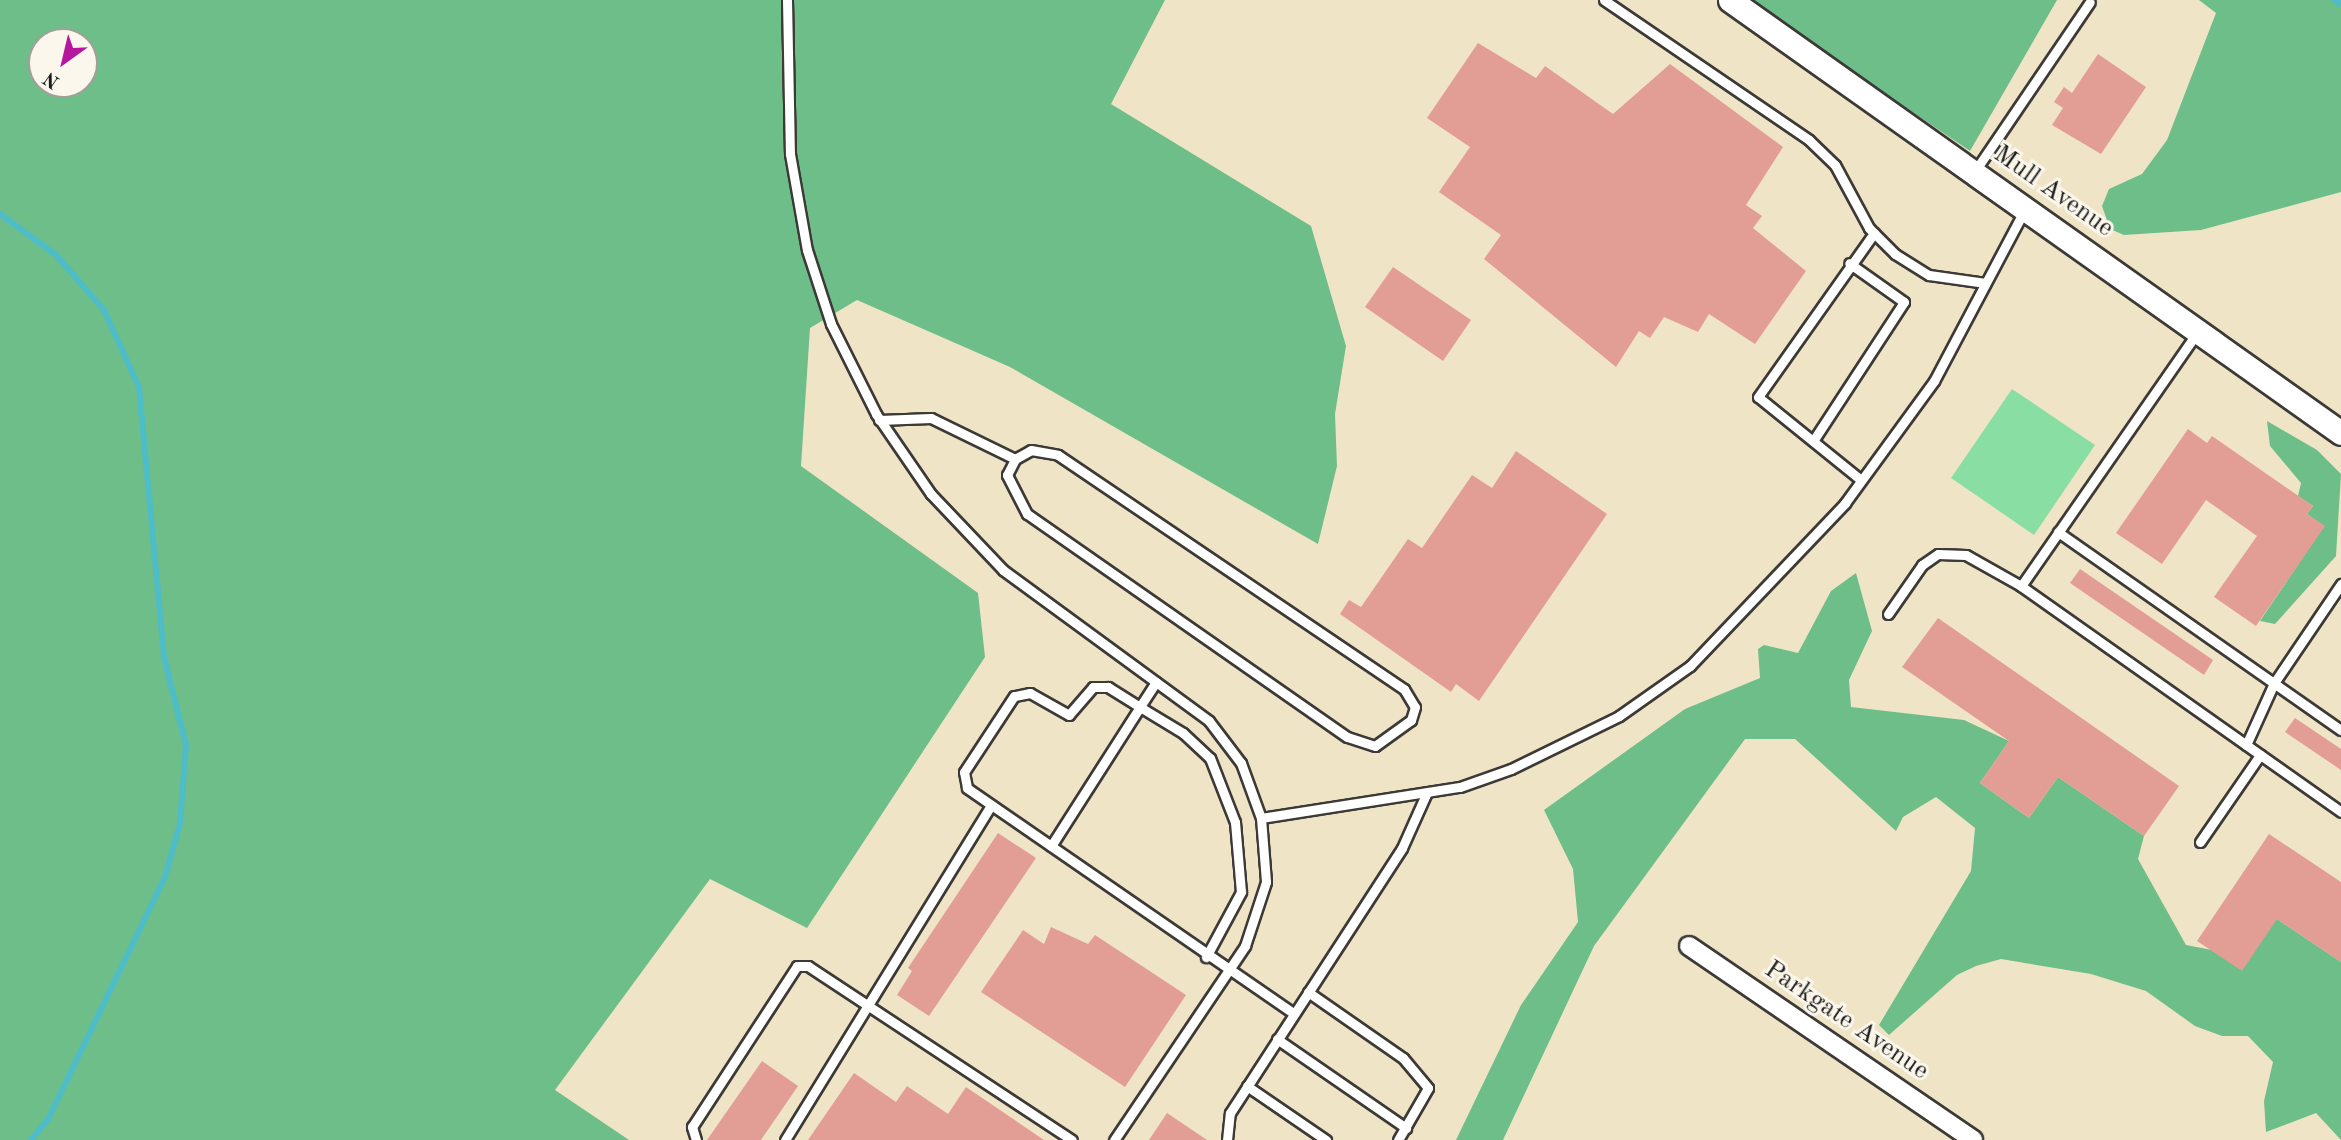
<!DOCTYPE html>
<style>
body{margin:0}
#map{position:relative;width:2341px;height:1140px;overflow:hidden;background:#f0e4c7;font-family:"Old Standard TT",serif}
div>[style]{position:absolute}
.green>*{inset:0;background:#89dfa3}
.forest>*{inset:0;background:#6ebe89}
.stream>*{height:6px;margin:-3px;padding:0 3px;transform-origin:3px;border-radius:3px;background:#4fbdc8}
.building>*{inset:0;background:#e29e94}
.roads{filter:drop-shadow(2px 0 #3c3a36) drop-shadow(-2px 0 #3c3a36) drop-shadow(0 2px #3c3a36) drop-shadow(0 -2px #3c3a36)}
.service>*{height:9px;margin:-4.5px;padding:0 4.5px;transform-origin:4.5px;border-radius:4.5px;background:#fff}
.minor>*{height:18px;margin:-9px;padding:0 9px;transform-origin:9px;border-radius:9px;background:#fff}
.tertiary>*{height:23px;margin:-11.5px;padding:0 11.5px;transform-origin:11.5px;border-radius:11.5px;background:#fff}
span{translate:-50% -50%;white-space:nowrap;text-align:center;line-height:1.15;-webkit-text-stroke:6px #fbf7ec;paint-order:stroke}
.street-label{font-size:26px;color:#1c1c1c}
.north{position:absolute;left:28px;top:28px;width:70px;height:70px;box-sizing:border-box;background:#fbf7ec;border:2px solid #a29f99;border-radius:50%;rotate:214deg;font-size:19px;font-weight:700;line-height:28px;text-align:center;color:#1c1c1c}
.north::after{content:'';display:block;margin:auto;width:24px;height:32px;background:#b5179e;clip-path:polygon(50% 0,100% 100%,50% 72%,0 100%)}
</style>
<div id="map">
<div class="green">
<i style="clip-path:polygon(2012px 389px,2095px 445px,2034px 535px,1951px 478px)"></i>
</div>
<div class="forest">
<i style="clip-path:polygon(evenodd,0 0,1165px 0,1111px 104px,1311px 226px,1346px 346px,1335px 414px,1337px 466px,1318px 544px,1010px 367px,857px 300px,810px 328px,801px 466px,978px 593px,985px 657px,807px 928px,710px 879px,555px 1090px,629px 1140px,0 1140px,0 0,42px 42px,84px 42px,84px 84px,42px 84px,42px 42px)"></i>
<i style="clip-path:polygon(1747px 0,2057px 0,1970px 151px)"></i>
<i style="clip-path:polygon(2199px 0,2341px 0,2341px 192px,2201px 230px,2124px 235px,2110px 229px,2102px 206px,2109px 189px,2142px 174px,2167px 140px,2216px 13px)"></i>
<i style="clip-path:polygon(2267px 421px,2317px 450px,2341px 474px,2336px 556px,2275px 624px,2260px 621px,2324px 526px,2307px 514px,2313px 506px,2298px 496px,2301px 483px,2270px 446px)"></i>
<i style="clip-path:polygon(1856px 573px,1872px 631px,1849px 680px,1851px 707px,1964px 720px,2009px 741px,1980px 783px,2029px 818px,2058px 777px,2144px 836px,2138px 859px,2186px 945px,2212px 950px,2277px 919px,2341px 962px,2341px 1140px,2316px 1113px,2266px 1132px,2264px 1101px,2273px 1062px,2248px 1036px,2222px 1036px,2195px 1026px,2146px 991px,2091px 974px,2001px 959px,1976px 966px,1957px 975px,1889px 1035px,1879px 1025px,1971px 871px,1975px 828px,1936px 797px,1903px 817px,1896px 831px,1795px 739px,1745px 739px,1594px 946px,1503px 1140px,1456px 1140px,1521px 1005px,1578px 922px,1573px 869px,1544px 810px,1685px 709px,1760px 678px,1758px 649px,1764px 645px,1798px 653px,1831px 591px)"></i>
</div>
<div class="stream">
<i style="left:2335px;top:0;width:7px;rotate:34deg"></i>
<i style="left:0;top:214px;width:69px;rotate:36.2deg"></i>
<i style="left:56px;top:255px;width:73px;rotate:48.9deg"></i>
<i style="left:104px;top:310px;width:85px;rotate:65.6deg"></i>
<i style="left:139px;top:387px;width:271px;rotate:84.7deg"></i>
<i style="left:164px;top:657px;width:91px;rotate:76deg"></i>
<i style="left:186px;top:745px;width:78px;rotate:94.4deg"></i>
<i style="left:180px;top:823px;width:56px;rotate:105.5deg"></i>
<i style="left:165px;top:877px;width:269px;rotate:115.8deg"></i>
<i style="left:48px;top:1119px;width:27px;rotate:129deg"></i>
</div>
<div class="building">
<i style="clip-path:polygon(1478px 43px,1536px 78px,1545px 66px,1613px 114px,1670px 64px,1783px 147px,1746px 205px,1762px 216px,1753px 228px,1806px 271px,1755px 344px,1709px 314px,1698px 332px,1664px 317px,1650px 338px,1639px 331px,1616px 367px,1484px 259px,1501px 235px,1439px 192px,1470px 147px,1427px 118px)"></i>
<i style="clip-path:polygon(2098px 54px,2146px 87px,2101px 154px,2052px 125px,2063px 108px,2054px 102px,2064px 87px,2072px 93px)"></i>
<i style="clip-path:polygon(1393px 267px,1471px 320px,1443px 361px,1365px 307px)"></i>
<i style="clip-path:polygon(2188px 429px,2207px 443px,2212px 436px,2313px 506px,2307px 514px,2325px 526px,2256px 626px,2214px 597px,2257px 536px,2206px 500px,2162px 564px,2116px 533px)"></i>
<i style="clip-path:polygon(1516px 451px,1607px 514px,1479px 701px,1456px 684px,1451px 692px,1340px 614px,1349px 600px,1361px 607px,1408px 539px,1422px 548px,1472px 475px,1492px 488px)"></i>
<i style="clip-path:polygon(2080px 569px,2213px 660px,2204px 675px,2070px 583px)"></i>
<i style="clip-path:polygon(1938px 618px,2179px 786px,2144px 836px,2058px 777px,2029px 818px,1980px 783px,2009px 741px,1902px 667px)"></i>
<i style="clip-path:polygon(2295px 718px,2341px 749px,2341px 770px,2285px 732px)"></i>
<i style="clip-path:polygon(998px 833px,1036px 858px,929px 1016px,897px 995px,912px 971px,908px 968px)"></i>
<i style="clip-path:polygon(2269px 834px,2341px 882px,2341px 962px,2277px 919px,2242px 971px,2197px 941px)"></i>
<i style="clip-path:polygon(1051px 927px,1088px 944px,1095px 935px,1186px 995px,1125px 1087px,981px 992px,1023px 930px,1044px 944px)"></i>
<i style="clip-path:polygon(762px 1061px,798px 1086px,761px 1140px,707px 1140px)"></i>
<i style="clip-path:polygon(854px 1073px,896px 1102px,907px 1086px,948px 1114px,966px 1087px,1044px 1140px,808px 1140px)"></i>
<i style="clip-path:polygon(1167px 1113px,1207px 1140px,1149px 1140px)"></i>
</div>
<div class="roads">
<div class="service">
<i style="left:787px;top:0;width:154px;rotate:88.9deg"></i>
<i style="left:790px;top:154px;width:97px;rotate:80deg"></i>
<i style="left:807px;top:250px;width:78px;rotate:72deg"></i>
<i style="left:831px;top:324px;width:101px;rotate:63.4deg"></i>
<i style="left:876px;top:414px;width:97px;rotate:55.5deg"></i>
<i style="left:931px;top:494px;width:105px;rotate:46.5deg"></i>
<i style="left:1003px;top:570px;width:255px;rotate:36.2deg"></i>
<i style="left:1209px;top:721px;width:53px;rotate:52.7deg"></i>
<i style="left:1241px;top:763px;width:59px;rotate:70deg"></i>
<i style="left:1261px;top:818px;width:64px;rotate:85.5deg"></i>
<i style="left:1266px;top:882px;width:67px;rotate:108.2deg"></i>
<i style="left:1245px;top:946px;width:234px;rotate:124deg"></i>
<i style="left:1604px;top:0;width:248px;rotate:34.3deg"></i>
<i style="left:1809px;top:140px;width:36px;rotate:44deg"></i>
<i style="left:1835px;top:165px;width:72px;rotate:61.6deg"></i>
<i style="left:1869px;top:228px;width:37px;rotate:45deg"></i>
<i style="left:1895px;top:254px;width:40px;rotate:32deg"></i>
<i style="left:1929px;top:275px;width:57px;rotate:8.1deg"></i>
<i style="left:1975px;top:171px;width:204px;rotate:-55.8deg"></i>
<i style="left:879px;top:420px;width:52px;rotate:-2.2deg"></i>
<i style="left:931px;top:418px;width:93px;rotate:26deg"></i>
<i style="left:1015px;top:459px;width:18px;rotate:-29deg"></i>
<i style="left:1031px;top:450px;width:27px;rotate:10deg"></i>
<i style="left:1058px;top:455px;width:418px;rotate:34.1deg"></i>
<i style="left:1404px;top:689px;width:21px;rotate:59deg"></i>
<i style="left:1415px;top:707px;width:14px;rotate:107deg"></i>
<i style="left:1411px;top:720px;width:44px;rotate:144.2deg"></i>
<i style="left:1375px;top:746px;width:29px;rotate:-162deg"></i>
<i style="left:1347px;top:737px;width:390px;rotate:-145.1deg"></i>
<i style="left:1027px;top:514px;width:44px;rotate:-117.1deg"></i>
<i style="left:1007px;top:475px;width:18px;rotate:-63deg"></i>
<i style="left:1813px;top:441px;width:166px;rotate:-56.8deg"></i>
<i style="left:1904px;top:302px;width:67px;rotate:-144.7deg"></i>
<i style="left:1861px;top:480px;width:132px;rotate:-141.1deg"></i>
<i style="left:1758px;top:397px;width:201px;rotate:-54.7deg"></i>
<i style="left:2058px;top:532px;width:345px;rotate:35deg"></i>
<i style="left:2021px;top:586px;width:308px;rotate:-55.2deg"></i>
<i style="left:1888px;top:614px;width:60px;rotate:-55.2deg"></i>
<i style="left:1922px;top:565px;width:19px;rotate:-35deg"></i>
<i style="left:1938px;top:554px;width:28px;rotate:2deg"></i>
<i style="left:1966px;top:555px;width:63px;rotate:29.4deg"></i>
<i style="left:2021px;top:586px;width:392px;rotate:35.2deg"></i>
<i style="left:1156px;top:682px;width:30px;rotate:123deg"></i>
<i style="left:1140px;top:707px;width:38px;rotate:-148deg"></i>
<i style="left:1108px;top:687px;width:15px;rotate:180deg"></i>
<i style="left:1093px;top:687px;width:37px;rotate:131deg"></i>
<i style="left:1069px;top:715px;width:45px;rotate:-150.6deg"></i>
<i style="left:1030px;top:693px;width:16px;rotate:169deg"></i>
<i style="left:1014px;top:696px;width:91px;rotate:123.3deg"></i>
<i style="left:964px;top:772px;width:16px;rotate:79deg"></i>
<i style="left:967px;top:788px;width:397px;rotate:34.6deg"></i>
<i style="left:2246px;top:745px;width:68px;rotate:-65.7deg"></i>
<i style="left:2274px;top:683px;width:120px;rotate:-55.9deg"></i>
<i style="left:1261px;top:818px;width:201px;rotate:-8.9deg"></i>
<i style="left:1460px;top:787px;width:54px;rotate:-19.4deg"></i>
<i style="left:1511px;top:769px;width:120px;rotate:-26.1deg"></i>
<i style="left:1619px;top:716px;width:87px;rotate:-35.2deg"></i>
<i style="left:1690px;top:666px;width:225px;rotate:-46.4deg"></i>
<i style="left:1845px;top:503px;width:151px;rotate:-53.9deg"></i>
<i style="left:1934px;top:381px;width:192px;rotate:-62.1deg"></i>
<i style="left:2200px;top:842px;width:106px;rotate:-55.4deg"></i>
<i style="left:1051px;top:846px;width:165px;rotate:-57.4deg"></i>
<i style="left:1140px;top:707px;width:50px;rotate:31.2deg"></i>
<i style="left:1183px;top:733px;width:37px;rotate:43deg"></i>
<i style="left:1210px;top:758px;width:69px;rotate:68.7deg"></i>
<i style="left:1235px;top:822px;width:70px;rotate:85.1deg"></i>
<i style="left:1241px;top:892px;width:74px;rotate:118.3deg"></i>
<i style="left:1308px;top:992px;width:116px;rotate:34.8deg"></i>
<i style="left:1403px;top:1058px;width:39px;rotate:50deg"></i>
<i style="left:1428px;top:1088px;width:60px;rotate:120deg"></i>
<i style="left:1277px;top:1039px;width:157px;rotate:34.6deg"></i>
<i style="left:1247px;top:1086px;width:96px;rotate:34.4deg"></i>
<i style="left:696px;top:1140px;width:14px;rotate:-107deg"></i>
<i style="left:692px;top:1127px;width:192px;rotate:-56.9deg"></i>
<i style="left:797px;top:966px;width:11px"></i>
<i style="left:808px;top:966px;width:316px;rotate:33.4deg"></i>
<i style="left:785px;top:1140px;width:393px;rotate:-58.4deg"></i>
<i style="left:1227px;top:1140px;width:27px;rotate:-84deg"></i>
<i style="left:1230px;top:1113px;width:316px;rotate:-57deg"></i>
<i style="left:1402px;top:848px;width:61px;rotate:-65.9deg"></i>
</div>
<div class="minor">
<i style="left:1689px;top:946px;width:344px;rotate:34.3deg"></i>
</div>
<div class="tertiary">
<i style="left:1730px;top:0;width:749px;rotate:35.32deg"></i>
</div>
</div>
<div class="street-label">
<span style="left:2053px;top:192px;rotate:35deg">Mull Avenue</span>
<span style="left:1846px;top:1021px;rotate:34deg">Parkgate Avenue</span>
</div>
<div class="north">N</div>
</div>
